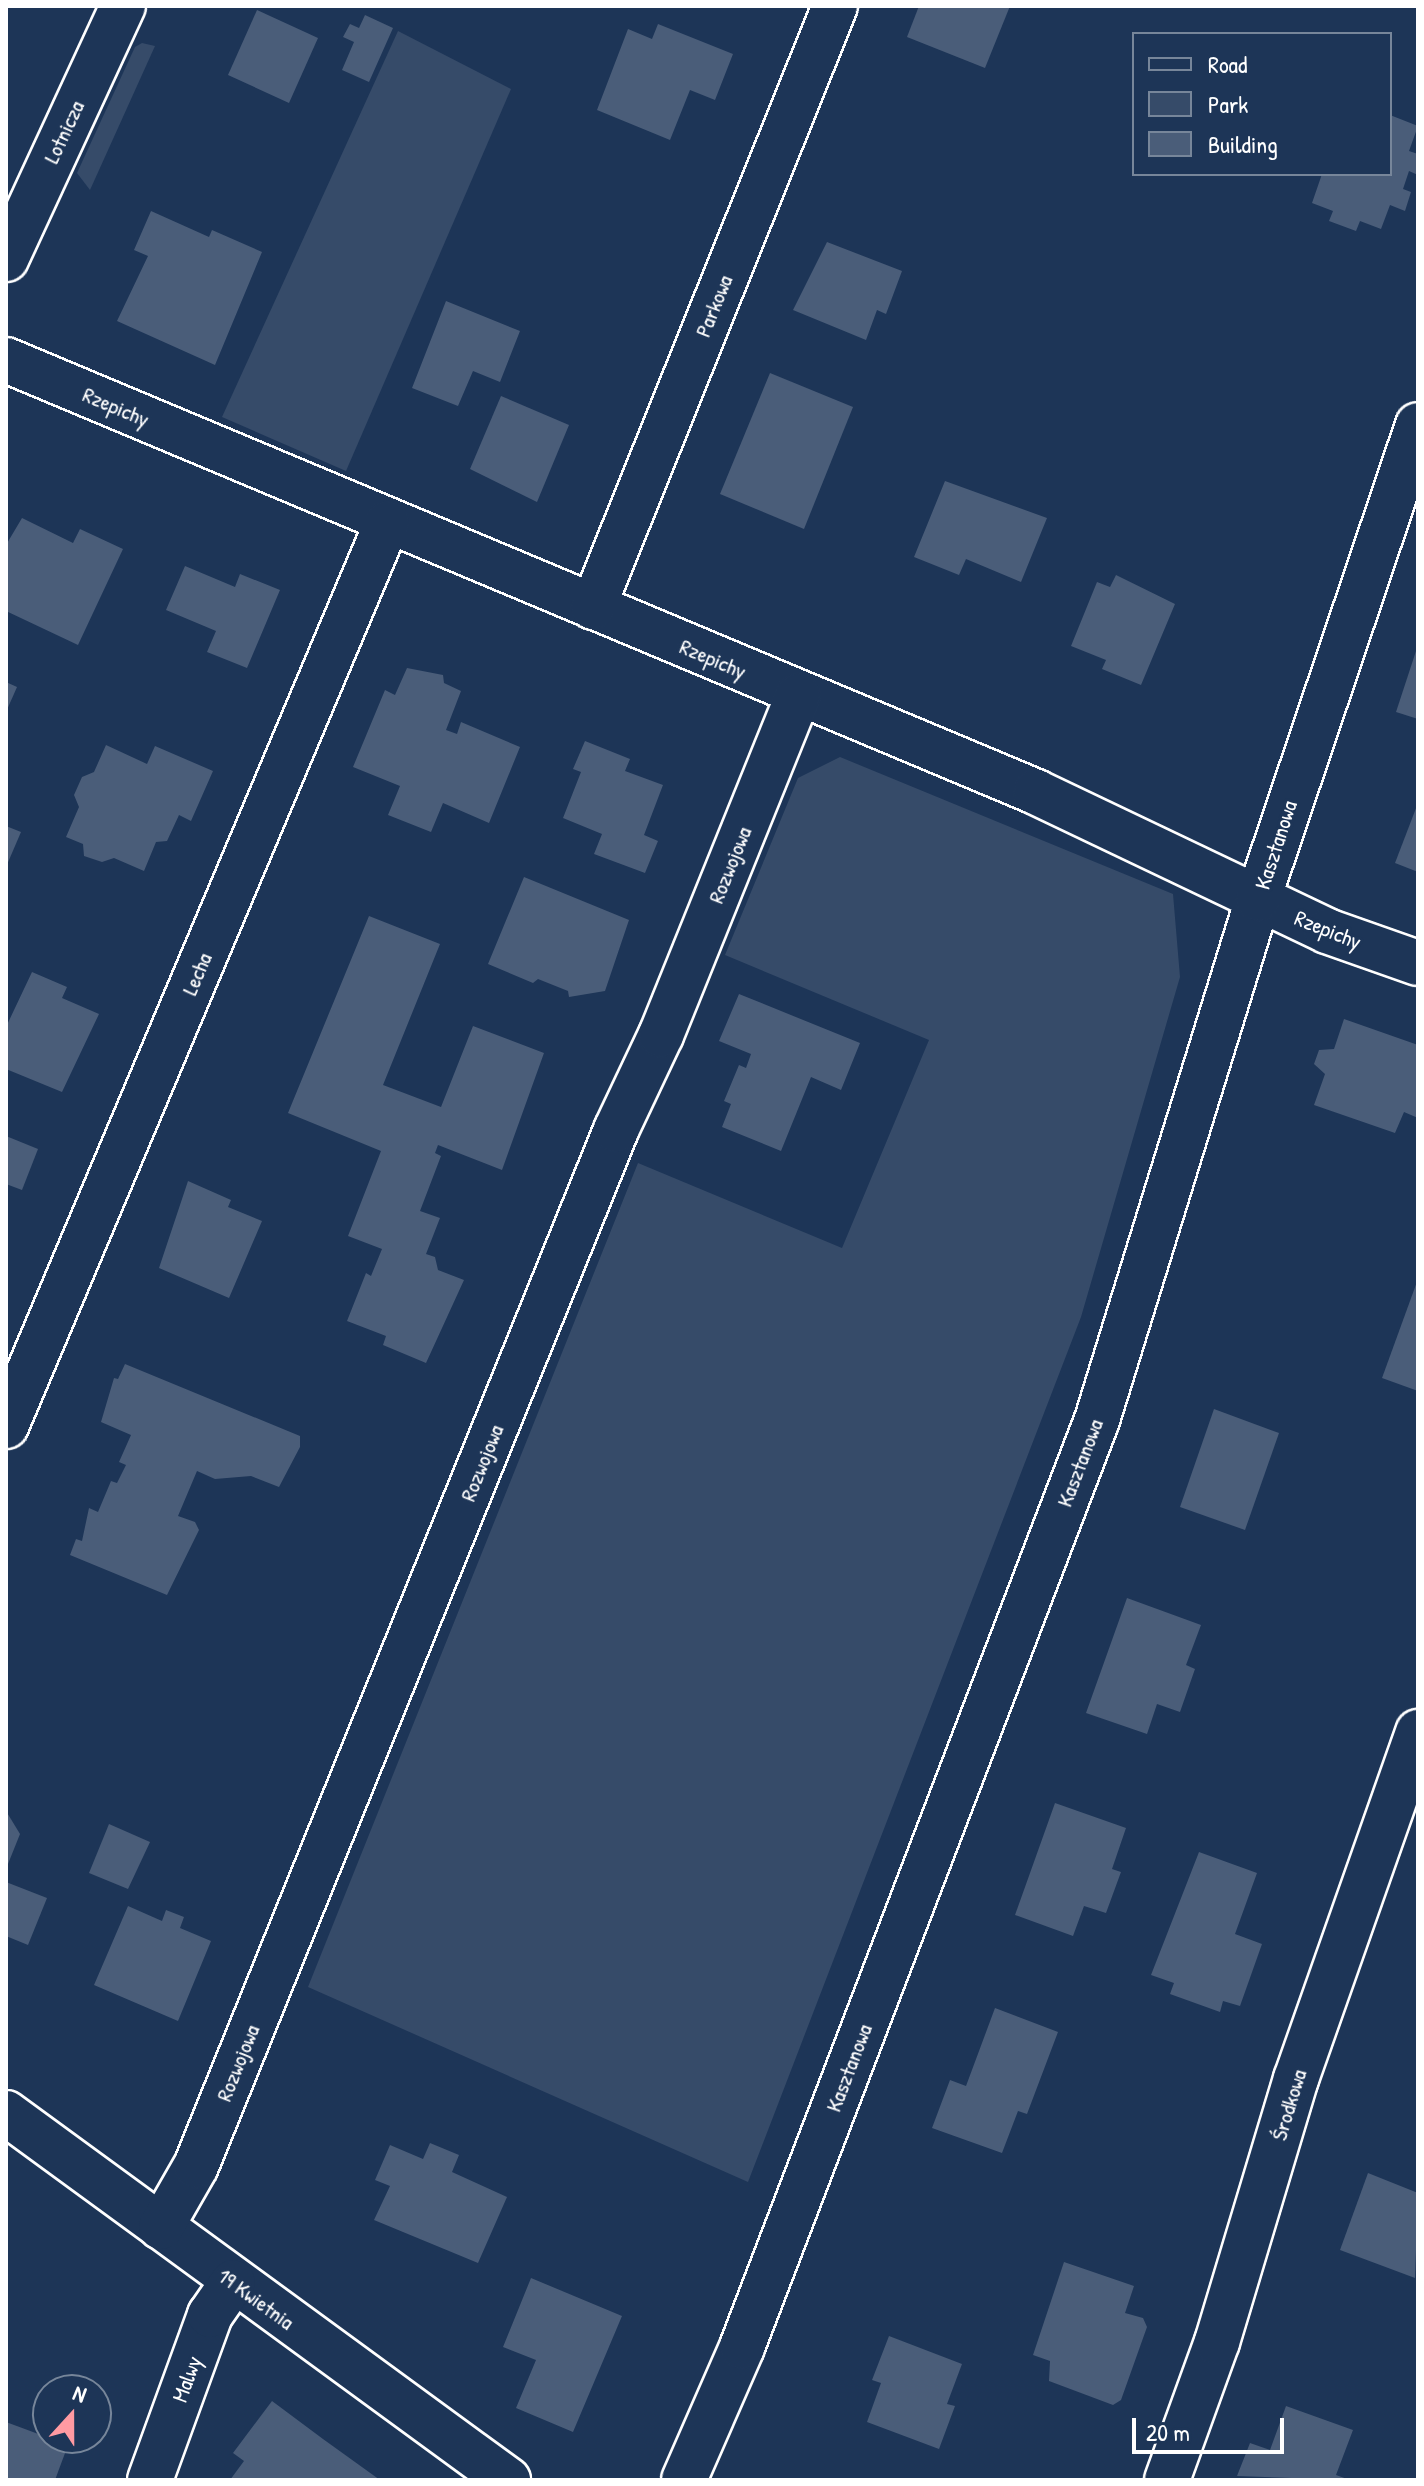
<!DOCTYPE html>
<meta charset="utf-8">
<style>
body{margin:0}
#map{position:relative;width:1424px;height:2486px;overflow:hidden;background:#1d3557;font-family:"Patrick Hand",sans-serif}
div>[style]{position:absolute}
.green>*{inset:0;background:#364b69}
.building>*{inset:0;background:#4a5d79}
.roads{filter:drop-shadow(2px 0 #fff) drop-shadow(-2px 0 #fff) drop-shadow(0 2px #fff) drop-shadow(0 -2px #fff)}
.minor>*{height:44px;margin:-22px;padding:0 22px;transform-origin:22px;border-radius:22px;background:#1d3557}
span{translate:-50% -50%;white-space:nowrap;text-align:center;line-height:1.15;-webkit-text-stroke:6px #1d3557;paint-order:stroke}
.street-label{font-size:22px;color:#fff}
.frame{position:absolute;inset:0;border:8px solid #fff;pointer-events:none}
.legend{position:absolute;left:1132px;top:32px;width:260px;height:144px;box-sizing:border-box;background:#1d3557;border:2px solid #77869a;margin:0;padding:10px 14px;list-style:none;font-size:24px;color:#fff}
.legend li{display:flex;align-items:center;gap:16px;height:40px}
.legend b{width:40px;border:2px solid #77869a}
.north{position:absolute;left:32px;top:2374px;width:80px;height:80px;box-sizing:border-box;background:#1d3557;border:2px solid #77869a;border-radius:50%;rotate:21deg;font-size:22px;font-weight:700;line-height:32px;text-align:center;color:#fff}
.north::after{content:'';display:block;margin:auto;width:28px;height:36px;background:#ff9aa2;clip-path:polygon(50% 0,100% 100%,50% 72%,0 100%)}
.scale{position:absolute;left:1132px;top:2418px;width:152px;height:36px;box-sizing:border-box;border:4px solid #fff;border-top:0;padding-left:10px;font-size:24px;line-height:28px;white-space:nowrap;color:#fff;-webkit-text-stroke:6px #1d3557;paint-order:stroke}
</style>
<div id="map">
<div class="green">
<i style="clip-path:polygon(398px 31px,511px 89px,346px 471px,222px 417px)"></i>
<i style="clip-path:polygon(142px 43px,155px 46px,90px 190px,77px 173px,135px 47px)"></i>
<i style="clip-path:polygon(840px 757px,1173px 894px,1180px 977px,1081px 1317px,748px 2182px,308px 1987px,638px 1163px,842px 1248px,929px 1040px,725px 955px,798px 778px)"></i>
</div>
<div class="building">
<i style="clip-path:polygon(919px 6px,1010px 6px,985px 68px,907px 37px)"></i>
<i style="clip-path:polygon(257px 10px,318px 38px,289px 103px,228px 75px)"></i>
<i style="clip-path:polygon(365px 15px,393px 28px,369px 82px,342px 70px,354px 42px,343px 37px,350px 24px,359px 28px)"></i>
<i style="clip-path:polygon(658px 24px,733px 54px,715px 100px,690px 90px,670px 140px,597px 110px,628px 29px,652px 39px)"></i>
<i style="clip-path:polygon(1390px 115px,1418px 126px,1409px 151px,1418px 154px,1418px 175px,1409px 171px,1403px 189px,1411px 192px,1405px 211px,1390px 205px,1381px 229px,1360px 221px,1356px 231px,1329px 221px,1333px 211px,1312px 203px,1322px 174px,1390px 174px)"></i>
<i style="clip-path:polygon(151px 211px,209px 237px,212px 230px,262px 252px,215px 365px,117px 321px,148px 256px,134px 250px)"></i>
<i style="clip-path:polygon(827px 242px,902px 271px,886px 314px,877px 310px,866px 340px,793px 310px)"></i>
<i style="clip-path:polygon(446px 301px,520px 331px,500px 382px,473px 371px,458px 406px,412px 388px)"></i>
<i style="clip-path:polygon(770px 373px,853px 407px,804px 529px,720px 494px)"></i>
<i style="clip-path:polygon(501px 396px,569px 425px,537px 502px,470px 469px)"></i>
<i style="clip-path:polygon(945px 481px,1047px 518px,1021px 582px,966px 559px,959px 575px,914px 557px)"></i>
<i style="clip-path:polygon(22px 518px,73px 543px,80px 529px,123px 549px,78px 645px,6px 611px,6px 545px)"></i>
<i style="clip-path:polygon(185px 566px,235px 587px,240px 574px,280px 590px,247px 668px,207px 652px,216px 631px,166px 610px)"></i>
<i style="clip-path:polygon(1116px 575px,1175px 604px,1141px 685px,1102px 669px,1106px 660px,1071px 646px,1097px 582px,1110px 587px)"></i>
<i style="clip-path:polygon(1417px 648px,1418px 649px,1418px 719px,1396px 712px)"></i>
<i style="clip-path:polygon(407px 668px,443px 675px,444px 683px,461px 691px,446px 730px,457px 734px,461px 722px,520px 747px,489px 823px,443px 803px,431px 832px,388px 815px,400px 786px,353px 767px,385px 690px,395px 695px)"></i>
<i style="clip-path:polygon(6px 682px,17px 687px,6px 712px)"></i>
<i style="clip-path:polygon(585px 741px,630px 759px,625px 771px,663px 785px,644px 835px,658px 841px,645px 873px,594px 854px,602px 834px,563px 818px,581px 772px,573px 769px)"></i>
<i style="clip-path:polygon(106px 745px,147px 764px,155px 746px,213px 771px,191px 821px,179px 815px,167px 841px,156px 842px,144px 871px,114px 858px,102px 862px,84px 856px,83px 844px,66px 837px,79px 807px,74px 795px,82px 777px,94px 772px)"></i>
<i style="clip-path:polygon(1418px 803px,1418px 872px,1395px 863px)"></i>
<i style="clip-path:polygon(6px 826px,21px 832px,6px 867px)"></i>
<i style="clip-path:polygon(524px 877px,629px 920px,605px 991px,569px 997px,568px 991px,538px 979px,533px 983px,488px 964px)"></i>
<i style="clip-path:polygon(369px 916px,440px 944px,383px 1085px,441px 1107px,473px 1026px,544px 1053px,502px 1170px,438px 1145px,435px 1153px,441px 1156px,420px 1211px,440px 1218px,426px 1254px,435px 1257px,438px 1270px,464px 1280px,426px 1363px,383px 1345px,386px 1336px,347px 1321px,366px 1273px,371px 1276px,382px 1249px,348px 1236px,381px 1151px,288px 1113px)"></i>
<i style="clip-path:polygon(32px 972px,67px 987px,62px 998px,99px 1014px,62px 1092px,6px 1069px,6px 1027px)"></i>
<i style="clip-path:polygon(739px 994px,860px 1043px,841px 1090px,811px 1077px,781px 1151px,722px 1127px,731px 1104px,724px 1101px,739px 1065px,746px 1068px,751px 1054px,719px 1041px)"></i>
<i style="clip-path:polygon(1344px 1019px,1418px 1045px,1418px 1118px,1404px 1112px,1395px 1133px,1314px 1105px,1325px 1074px,1314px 1064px,1319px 1050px,1334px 1049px)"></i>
<i style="clip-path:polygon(6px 1136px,38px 1149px,22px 1190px,6px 1184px)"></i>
<i style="clip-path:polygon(188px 1181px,231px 1200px,228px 1207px,262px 1221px,229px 1298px,159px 1268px)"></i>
<i style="clip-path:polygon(1418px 1279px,1418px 1391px,1382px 1378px)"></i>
<i style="clip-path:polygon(125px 1364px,300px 1436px,300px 1447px,279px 1487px,251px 1476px,215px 1479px,197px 1471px,178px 1516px,195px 1522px,199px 1530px,167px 1595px,70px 1555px,76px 1539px,82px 1541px,89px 1508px,98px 1512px,111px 1481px,117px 1483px,126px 1465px,119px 1462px,131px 1435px,101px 1422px,114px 1378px,118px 1379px)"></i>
<i style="clip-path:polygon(1214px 1409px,1279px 1433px,1245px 1530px,1180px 1507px)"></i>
<i style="clip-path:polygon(1127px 1598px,1201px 1625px,1186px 1665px,1195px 1669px,1180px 1712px,1157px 1704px,1147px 1734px,1086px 1713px)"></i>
<i style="clip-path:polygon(1055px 1803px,1126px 1828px,1112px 1869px,1121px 1872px,1106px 1913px,1084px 1906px,1073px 1936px,1015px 1915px)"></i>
<i style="clip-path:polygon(6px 1811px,20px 1834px,6px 1869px)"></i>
<i style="clip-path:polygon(109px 1824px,150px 1842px,128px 1889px,89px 1873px)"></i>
<i style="clip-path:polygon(1199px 1852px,1257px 1873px,1235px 1934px,1262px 1944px,1240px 2006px,1223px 2001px,1220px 2012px,1170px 1994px,1174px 1983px,1151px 1975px)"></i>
<i style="clip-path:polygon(6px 1882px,47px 1898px,28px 1945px,6px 1936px)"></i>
<i style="clip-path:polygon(128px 1906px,162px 1921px,166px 1910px,184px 1917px,180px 1928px,211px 1941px,178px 2021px,94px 1985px)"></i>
<i style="clip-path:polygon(995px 2008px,1058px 2032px,1027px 2114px,1018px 2111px,1002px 2153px,932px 2128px,950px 2080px,966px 2086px)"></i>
<i style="clip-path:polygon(430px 2143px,459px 2155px,452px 2172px,507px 2197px,478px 2263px,374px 2220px,390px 2186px,375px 2180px,390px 2145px,423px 2159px)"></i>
<i style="clip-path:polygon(1368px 2173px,1418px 2193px,1415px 2278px,1340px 2250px)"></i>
<i style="clip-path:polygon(1064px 2262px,1134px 2286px,1125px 2313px,1143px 2318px,1147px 2327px,1121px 2400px,1113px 2405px,1049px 2381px,1050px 2361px,1033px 2355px)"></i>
<i style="clip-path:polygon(531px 2278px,622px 2316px,573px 2432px,516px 2408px,536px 2360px,503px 2347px)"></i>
<i style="clip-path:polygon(889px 2336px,962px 2364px,947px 2404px,955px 2406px,939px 2449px,867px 2422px,881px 2383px,872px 2380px)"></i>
<i style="clip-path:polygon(272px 2401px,323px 2439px,380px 2480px,230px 2480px,244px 2461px,233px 2453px)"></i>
<i style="clip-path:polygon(1286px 2406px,1353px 2430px,1336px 2475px,1350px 2480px,1237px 2476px,1250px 2443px,1270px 2450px)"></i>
<i style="clip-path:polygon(6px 2422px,68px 2445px,55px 2480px,6px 2480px)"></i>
</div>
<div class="roads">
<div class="minor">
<i style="left:6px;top:259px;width:279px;rotate:-65.2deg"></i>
<i style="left:6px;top:360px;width:1117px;rotate:22.75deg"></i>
<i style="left:1036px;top:792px;width:322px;rotate:25.5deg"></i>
<i style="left:1327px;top:931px;width:96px;rotate:19.4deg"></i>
<i style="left:593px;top:607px;width:648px;rotate:-68.07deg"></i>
<i style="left:6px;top:1426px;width:980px;rotate:-67.12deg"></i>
<i style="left:6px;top:2113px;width:622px;rotate:36.17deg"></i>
<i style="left:161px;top:2227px;width:70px;rotate:-60.2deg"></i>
<i style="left:196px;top:2166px;width:1118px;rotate:-67.93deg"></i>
<i style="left:616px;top:1130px;width:105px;rotate:-64.7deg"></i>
<i style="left:661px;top:1035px;width:366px;rotate:-68deg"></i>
<i style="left:150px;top:2480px;width:176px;rotate:-70deg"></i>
<i style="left:210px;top:2315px;width:40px;rotate:-55.1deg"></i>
<i style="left:684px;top:2480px;width:145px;rotate:-66.4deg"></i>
<i style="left:742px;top:2347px;width:993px;rotate:-69.05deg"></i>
<i style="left:1097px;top:1420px;width:545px;rotate:-72.83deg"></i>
<i style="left:1258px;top:899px;width:500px;rotate:-71.35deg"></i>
<i style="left:1167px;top:2480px;width:147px;rotate:-70.1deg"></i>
<i style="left:1217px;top:2342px;width:275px;rotate:-73.3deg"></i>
<i style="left:1296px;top:2079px;width:368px;rotate:-70.6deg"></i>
</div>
</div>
<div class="street-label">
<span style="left:64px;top:132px;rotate:-65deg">Lotnicza</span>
<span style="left:714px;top:306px;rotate:-68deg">Parkowa</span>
<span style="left:116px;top:407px;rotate:23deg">Rzepichy</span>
<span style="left:713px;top:659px;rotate:23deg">Rzepichy</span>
<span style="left:1276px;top:845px;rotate:-72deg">Kasztanowa</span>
<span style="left:730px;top:865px;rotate:-68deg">Rozwojowa</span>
<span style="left:1328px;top:930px;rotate:22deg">Rzepichy</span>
<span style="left:197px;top:974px;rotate:-67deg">Lecha</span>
<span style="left:482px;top:1463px;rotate:-68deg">Rozwojowa</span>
<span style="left:1080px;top:1463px;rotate:-69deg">Kasztanowa</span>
<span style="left:238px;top:2063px;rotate:-68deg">Rozwojowa</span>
<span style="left:849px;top:2068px;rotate:-69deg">Kasztanowa</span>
<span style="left:1289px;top:2105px;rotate:-73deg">Środkowa</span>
<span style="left:256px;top:2299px;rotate:36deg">19 Kwietnia</span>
<span style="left:187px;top:2379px;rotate:-70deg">Malwy</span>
</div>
<div class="frame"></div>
<ul class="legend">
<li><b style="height:10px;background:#1d3557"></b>Road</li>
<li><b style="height:22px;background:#364b69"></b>Park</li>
<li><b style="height:22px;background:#4a5d79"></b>Building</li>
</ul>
<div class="north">N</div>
<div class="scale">20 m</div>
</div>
